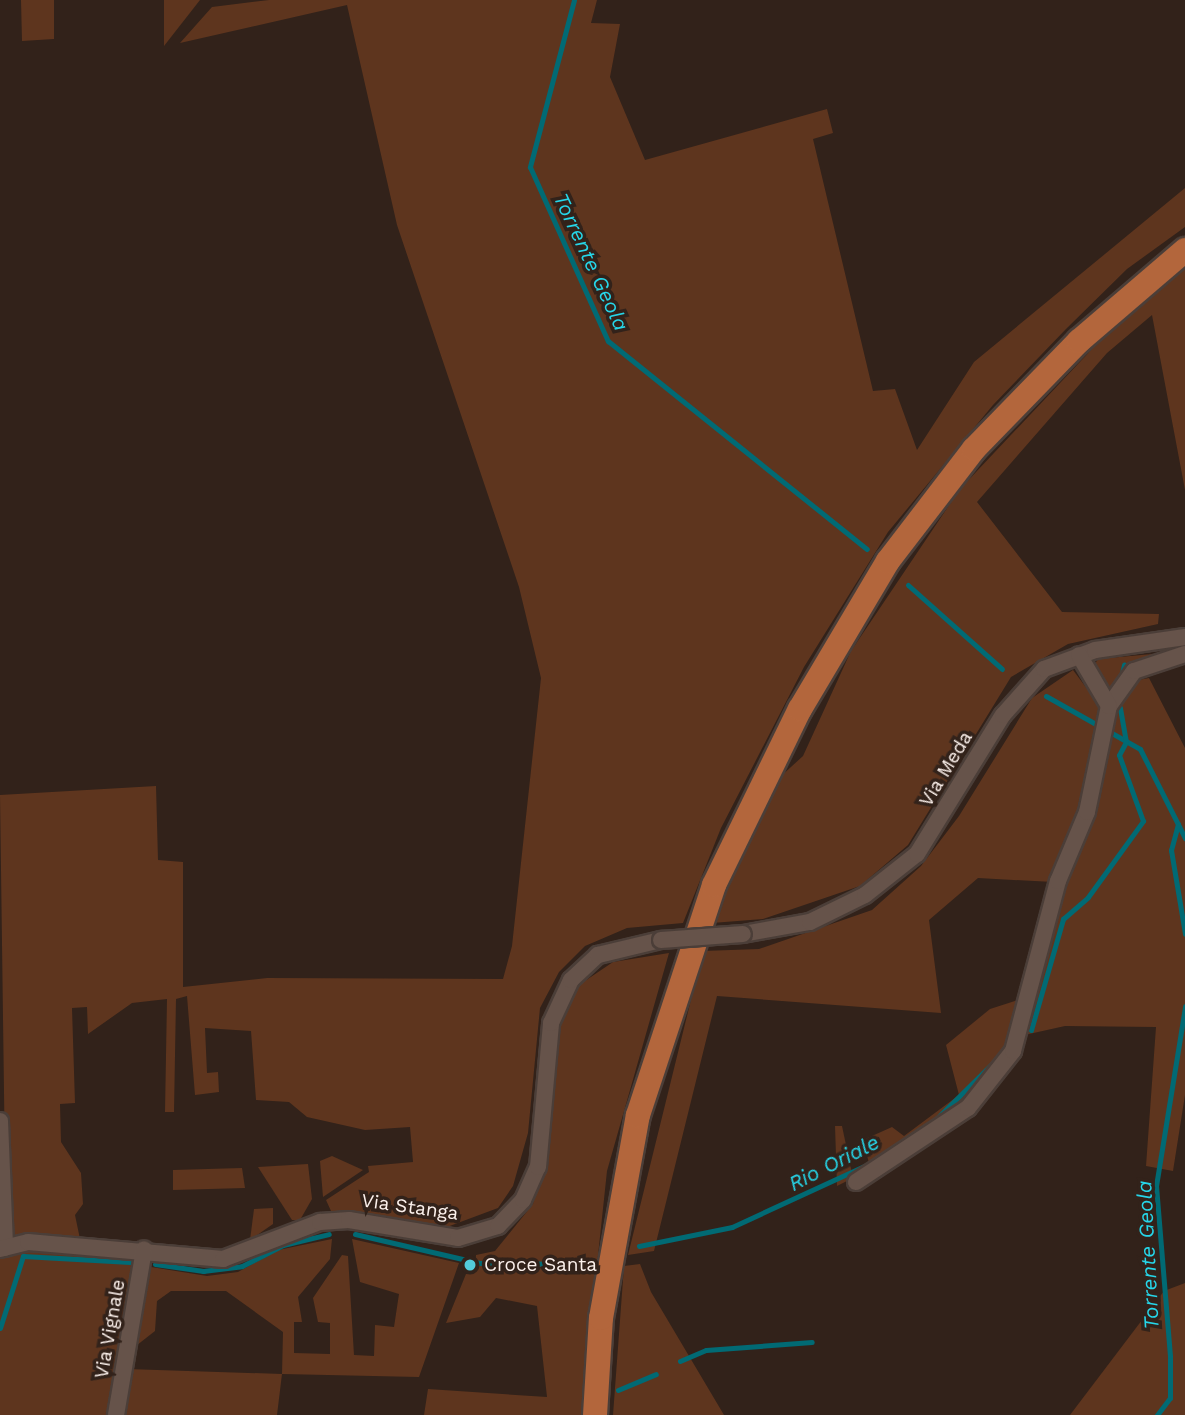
<!DOCTYPE html>
<style>
body{margin:0}
#map{position:relative;width:1185px;height:1415px;overflow:hidden;background:#32221a;font-family:"Work Sans",sans-serif}
div>[style]{position:absolute}
.green>*{inset:0;background:#5e351e}
.stream>*{height:5px;margin:-2.5px;padding:0 2.5px;transform-origin:2.5px;border-radius:2.5px;background:#016a74}
.roads{filter:drop-shadow(2px 0 #4b3e38) drop-shadow(-2px 0 #4b3e38) drop-shadow(0 2px #4b3e38) drop-shadow(0 -2px #4b3e38)}
.minor>*{height:16px;margin:-8px;padding:0 8px;transform-origin:8px;border-radius:8px;background:#66534a}
.trunk>*{height:24px;margin:-12px;padding:0 12px;transform-origin:12px;border-radius:12px;background:#b3663c}
.bridges{filter:drop-shadow(2px 0 #4b3e38) drop-shadow(-2px 0 #4b3e38) drop-shadow(0 2px #4b3e38) drop-shadow(0 -2px #4b3e38)}
.minor-bridge>*{height:16px;margin:-8px;padding:0 8px;transform-origin:8px;border-radius:8px;background:#66534a}
.dots>*{width:19px;height:19px;translate:-50% -50%;box-sizing:border-box;border:4px solid #32221a;border-radius:50%}
span{translate:-50% -50%;white-space:nowrap;text-align:center;line-height:1.15;-webkit-text-stroke:7px #32221a;paint-order:stroke}
.street-label{font-size:19px;color:#fcf1ec}
.poi-label{font-size:19px;color:#fcf1ec}
.left{translate:0 -50%;text-align:left}
.water-label{font-size:21px;color:#26d6e9;font-style:italic}
</style>
<div id="map">
<div class="green">
<i style="clip-path:polygon(21px 0,54px 0,54px 39px,22px 41px)"></i>
<i style="clip-path:polygon(164px 0,200px 0,164px 46px)"></i>
<i style="clip-path:polygon(269px 0,597px 0,591px 23px,620px 24px,610px 77px,645px 160px,827px 109px,833px 133px,813px 139px,873px 391px,895px 389px,917px 450px,974px 362px,1185px 188px,1185px 227px,1127px 269px,1066px 329px,993px 405px,888px 532px,804px 667px,721px 828px,683px 923px,627px 928px,585px 946px,559px 972px,540px 1008px,528px 1133px,513px 1186px,498px 1208px,447px 1227px,331px 1211px,326px 1200px,369px 1172px,368px 1166px,413px 1162px,410px 1127px,365px 1130px,307px 1117px,289px 1102px,256px 1100px,251px 1031px,205px 1028px,207px 1073px,218px 1072px,219px 1092px,195px 1095px,187px 996px,176px 999px,174px 1112px,165px 1112px,167px 999px,132px 1003px,88px 1034px,87px 1007px,72px 1008px,75px 1103px,60px 1104px,61px 1142px,81px 1173px,83px 1204px,75px 1215px,80px 1239px,6px 1240px,0 795px,156px 786px,158px 860px,183px 862px,183px 987px,267px 978px,503px 979px,512px 946px,541px 678px,519px 587px,397px 225px,347px 5px,180px 43px,212px 7px)"></i>
<i style="clip-path:polygon(1185px 269px,1185px 490px,1152px 315px,1107px 353px,977px 502px,1062px 612px,1159px 614px,1158px 624px,1068px 644px,1011px 677px,908px 845px,860px 886px,763px 919px,712px 923px,780px 777px,803px 756px,851px 651px,960px 489px,1093px 348px)"></i>
<i style="clip-path:polygon(1163px 653px,1130px 668px,1113px 697px,1093px 667px,1098px 659px)"></i>
<i style="clip-path:polygon(1073px 670px,1103px 710px,1133px 681px,1149px 678px,1185px 748px,1185px 1095px,1173px 1171px,1146px 1166px,1156px 1027px,1065px 1026px,1020px 1036px,939px 1124px,870px 1167px,863px 1140px,892px 1127px,904px 1136px,959px 1095px,946px 1045px,990px 1009px,1021px 999px,1053px 882px,978px 878px,929px 920px,941px 1013px,717px 996px,654px 1251px,628px 1255px,703px 951px,759px 949px,872px 910px,921px 866px,959px 816px,1032px 698px)"></i>
<i style="clip-path:polygon(669px 953px,607px 1171px,581px 1415px,424px 1415px,428px 1389px,547px 1397px,537px 1306px,496px 1298px,480px 1317px,446px 1323px,466px 1274px,475px 1273px,476px 1255px,495px 1251px,533px 1204px,556px 1023px,573px 989px,613px 962px)"></i>
<i style="clip-path:polygon(835px 1126px,842px 1126px,853px 1178px,837px 1186px)"></i>
<i style="clip-path:polygon(332px 1156px,363px 1170px,323px 1197px,320px 1161px)"></i>
<i style="clip-path:polygon(308px 1164px,312px 1199px,300px 1220px,292px 1220px,258px 1167px)"></i>
<i style="clip-path:polygon(242px 1168px,245px 1188px,173px 1190px,173px 1170px)"></i>
<i style="clip-path:polygon(273px 1208px,273px 1224px,250px 1240px,254px 1209px)"></i>
<i style="clip-path:polygon(332px 1239px,330px 1259px,298px 1297px,302px 1322px,294px 1322px,294px 1353px,330px 1354px,330px 1323px,318px 1322px,313px 1298px,342px 1255px,348px 1256px,354px 1355px,374px 1356px,375px 1325px,394px 1327px,399px 1294px,360px 1282px,352px 1239px,459px 1263px,419px 1377px,282px 1374px,277px 1415px,119px 1415px,127px 1369px,282px 1374px,283px 1332px,226px 1291px,171px 1291px,157px 1301px,155px 1331px,132px 1349px,145px 1266px,207px 1276px,238px 1272px,278px 1250px)"></i>
<i style="clip-path:polygon(19px 1251px,130px 1253px,136px 1262px,111px 1415px,0 1415px,0 1257px)"></i>
<i style="clip-path:polygon(640px 1264px,651px 1292px,724px 1415px,613px 1415px,624px 1266px)"></i>
<i style="clip-path:polygon(1185px 1283px,1185px 1415px,1070px 1415px,1164px 1291px)"></i>
</div>
<div class="stream">
<i style="left:574px;top:0;width:173px;rotate:104.8deg"></i>
<i style="left:530px;top:167px;width:191px;rotate:65.9deg"></i>
<i style="left:608px;top:341px;width:332px;rotate:38.8deg"></i>
<i style="left:908px;top:585px;width:126px;rotate:41.8deg"></i>
<i style="left:1120px;top:682px;width:18px;rotate:-77deg"></i>
<i style="left:1046px;top:696px;width:108px;rotate:29.4deg"></i>
<i style="left:1140px;top:749px;width:100px;rotate:63.2deg"></i>
<i style="left:1178px;top:824px;width:27px;rotate:105deg"></i>
<i style="left:1171px;top:850px;width:85px;rotate:80.5deg"></i>
<i style="left:1031px;top:1030px;width:116px;rotate:-73.9deg"></i>
<i style="left:1063px;top:919px;width:33px;rotate:-41deg"></i>
<i style="left:1088px;top:897px;width:94px;rotate:-54.1deg"></i>
<i style="left:1143px;top:821px;width:70px;rotate:-110deg"></i>
<i style="left:1119px;top:755px;width:15px;rotate:-62deg"></i>
<i style="left:1126px;top:742px;width:35px;rotate:-100deg"></i>
<i style="left:932px;top:1123px;width:91px;rotate:-44.6deg"></i>
<i style="left:355px;top:1234px;width:128px;rotate:13.1deg"></i>
<i style="left:480px;top:1263px;width:102px;rotate:0.6deg"></i>
<i style="left:639px;top:1246px;width:95px;rotate:-11.5deg"></i>
<i style="left:732px;top:1227px;width:157px;rotate:-24.8deg"></i>
<i style="left:155px;top:1264px;width:49px;rotate:8.3deg"></i>
<i style="left:203px;top:1271px;width:39px;rotate:-7deg"></i>
<i style="left:242px;top:1266px;width:46px;rotate:-27.1deg"></i>
<i style="left:283px;top:1245px;width:47px;rotate:-13.4deg"></i>
<i style="left:0;top:1328px;width:76px;rotate:-72.3deg"></i>
<i style="left:23px;top:1256px;width:107px;rotate:3.2deg"></i>
<i style="left:680px;top:1361px;width:28px;rotate:-23deg"></i>
<i style="left:706px;top:1350px;width:106px;rotate:-4.3deg"></i>
<i style="left:618px;top:1390px;width:41px;rotate:-22.8deg"></i>
<i style="left:1157px;top:1415px;width:21px;rotate:-53deg"></i>
<i style="left:1170px;top:1398px;width:42px;rotate:-90deg"></i>
<i style="left:1170px;top:1356px;width:171px;rotate:-94.7deg"></i>
<i style="left:1156px;top:1186px;width:182px;rotate:-80.8deg"></i>
</div>
<div class="roads">
<div class="minor">
<i style="left:1109px;top:706px;width:43px;rotate:-54.5deg"></i>
<i style="left:1134px;top:671px;width:54px;rotate:-18.4deg"></i>
<i style="left:743px;top:934px;width:68px;rotate:-10.2deg"></i>
<i style="left:810px;top:922px;width:61px;rotate:-26.1deg"></i>
<i style="left:865px;top:895px;width:66px;rotate:-38.3deg"></i>
<i style="left:917px;top:854px;width:163px;rotate:-58.3deg"></i>
<i style="left:1003px;top:715px;width:62px;rotate:-48.3deg"></i>
<i style="left:1044px;top:669px;width:54px;rotate:-20.4deg"></i>
<i style="left:1095px;top:650px;width:91px;rotate:-8.2deg"></i>
<i style="left:0;top:1121px;width:127px;rotate:87.7deg"></i>
<i style="left:856px;top:1182px;width:134px;rotate:-33.5deg"></i>
<i style="left:968px;top:1108px;width:73px;rotate:-51.7deg"></i>
<i style="left:1013px;top:1051px;width:176px;rotate:-75.2deg"></i>
<i style="left:1058px;top:881px;width:75px;rotate:-67.2deg"></i>
<i style="left:1087px;top:812px;width:108px;rotate:-78.3deg"></i>
<i style="left:1109px;top:706px;width:59px;rotate:-120.5deg"></i>
<i style="left:0;top:1249px;width:29px;rotate:-14deg"></i>
<i style="left:28px;top:1242px;width:196px;rotate:5deg"></i>
<i style="left:223px;top:1259px;width:104px;rotate:-20.9deg"></i>
<i style="left:320px;top:1222px;width:29px;rotate:-4deg"></i>
<i style="left:349px;top:1220px;width:110px;rotate:9.4deg"></i>
<i style="left:458px;top:1238px;width:42px;rotate:-16.7deg"></i>
<i style="left:498px;top:1226px;width:36px;rotate:-46deg"></i>
<i style="left:523px;top:1200px;width:36px;rotate:-66deg"></i>
<i style="left:538px;top:1167px;width:145px;rotate:-84.8deg"></i>
<i style="left:551px;top:1023px;width:47px;rotate:-65.1deg"></i>
<i style="left:571px;top:980px;width:37px;rotate:-43deg"></i>
<i style="left:598px;top:955px;width:65px;rotate:-13.4deg"></i>
<i style="left:116px;top:1415px;width:168px;rotate:-80.4deg"></i>
</div>
<div class="trunk">
<i style="left:595px;top:1415px;width:97px;rotate:-86.5deg"></i>
<i style="left:601px;top:1318px;width:206px;rotate:-79.7deg"></i>
<i style="left:638px;top:1115px;width:242px;rotate:-71.7deg"></i>
<i style="left:714px;top:885px;width:196px;rotate:-64deg"></i>
<i style="left:800px;top:709px;width:172px;rotate:-59.3deg"></i>
<i style="left:888px;top:561px;width:141px;rotate:-52.5deg"></i>
<i style="left:974px;top:449px;width:151px;rotate:-45.8deg"></i>
<i style="left:1079px;top:341px;width:140px;rotate:-40.6deg"></i>
</div>
</div>
<div class="bridges">
<div class="minor-bridge">
<i style="left:661px;top:940px;width:82px;rotate:-4.2deg"></i>
</div>
</div>
<div class="dots">
<i style="left:470px;top:1265px;background:#53cbda"></i>
</div>
<div class="street-label">
<span style="left:946px;top:769px;rotate:-59deg">Via Meda</span>
<span style="left:410px;top:1207px;rotate:8deg">Via Stanga</span>
<span style="left:110px;top:1329px;rotate:-80deg">Via Vignale</span>
</div>
<div class="poi-label">
<span class="left" style="left:484px;top:1265px">Croce Santa</span>
</div>
<div class="water-label">
<span style="left:591px;top:262px;rotate:65deg">Torrente Geola</span>
<span style="left:834px;top:1163px;rotate:-27deg">Rio Oriale</span>
<span style="left:1148px;top:1255px;rotate:-93deg">Torrente Geola</span>
</div>
</div>
